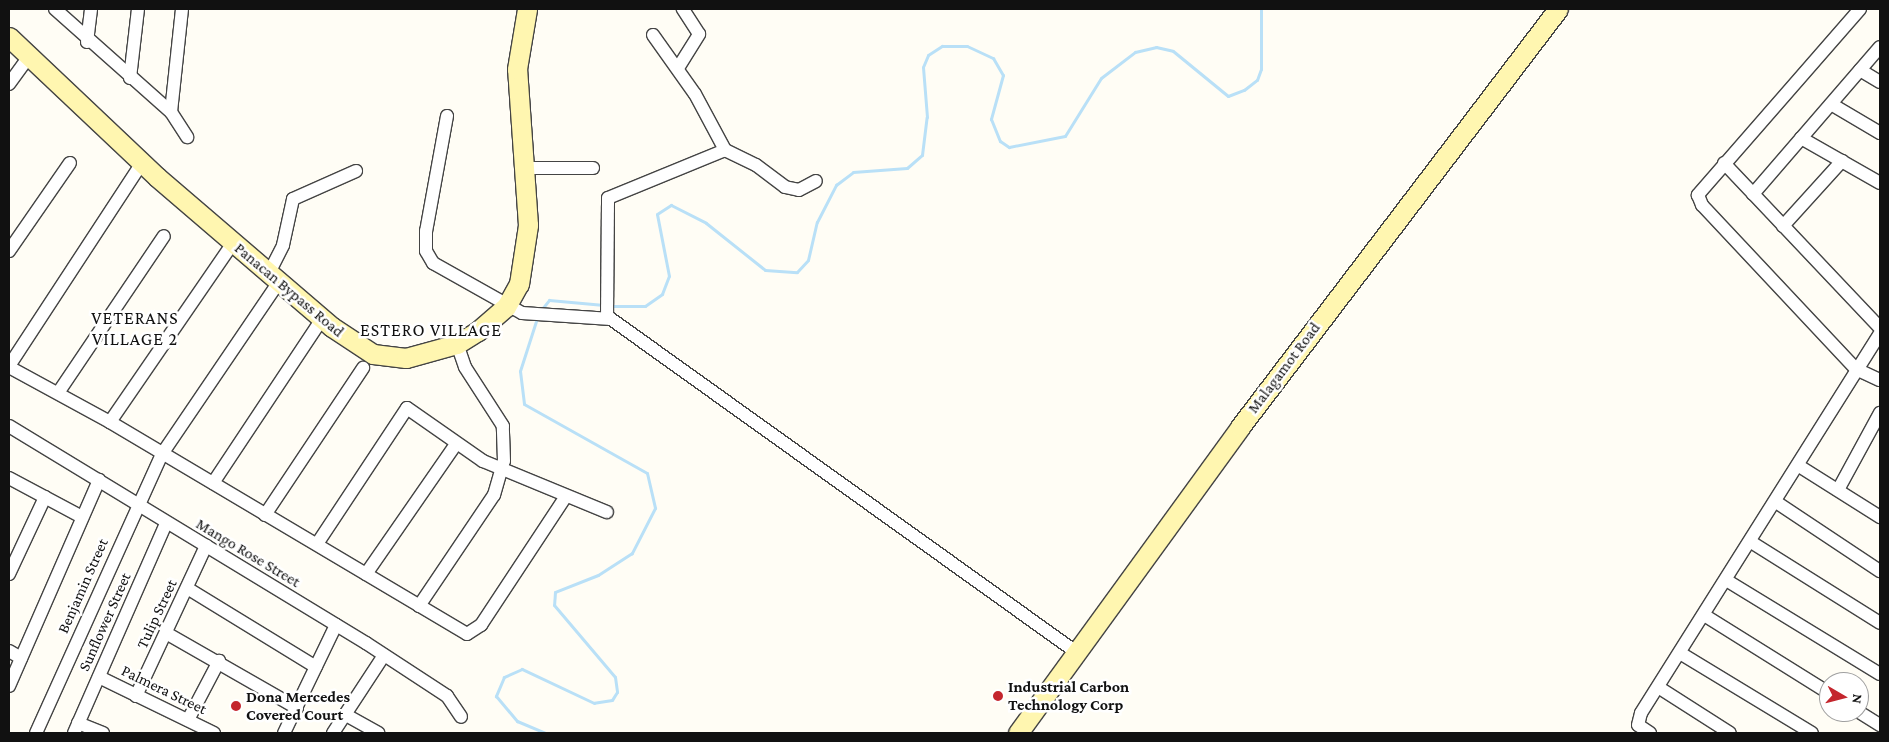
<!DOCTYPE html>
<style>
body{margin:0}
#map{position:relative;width:1889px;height:742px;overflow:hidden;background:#fffdf5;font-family:"Crimson Pro",serif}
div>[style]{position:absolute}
.stream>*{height:3px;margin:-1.5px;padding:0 1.5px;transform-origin:1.5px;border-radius:1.5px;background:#b9e0f7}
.roads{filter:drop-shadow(1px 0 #444) drop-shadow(-1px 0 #444) drop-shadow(0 1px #444) drop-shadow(0 -1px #444)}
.street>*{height:12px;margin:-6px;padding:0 6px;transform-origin:6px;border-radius:6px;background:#fff}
.secondary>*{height:19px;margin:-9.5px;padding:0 9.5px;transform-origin:9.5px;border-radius:9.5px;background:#fff6b0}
.dots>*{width:14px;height:14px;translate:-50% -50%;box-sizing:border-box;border:2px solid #fff;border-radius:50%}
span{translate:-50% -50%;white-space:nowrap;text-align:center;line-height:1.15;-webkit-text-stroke:5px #fff;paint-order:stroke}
.street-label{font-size:16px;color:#111}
.poi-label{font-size:16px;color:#111;font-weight:700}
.left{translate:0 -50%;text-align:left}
.neighbourhood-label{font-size:18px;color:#111;letter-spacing:1px}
.frame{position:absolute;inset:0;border:10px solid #111;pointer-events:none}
.north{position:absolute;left:1819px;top:672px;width:50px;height:50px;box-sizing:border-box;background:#fff;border:1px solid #a0a0a0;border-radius:50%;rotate:98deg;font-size:14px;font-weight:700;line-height:20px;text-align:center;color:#111}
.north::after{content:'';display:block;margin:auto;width:18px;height:22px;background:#c4262e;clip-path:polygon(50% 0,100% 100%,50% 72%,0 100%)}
</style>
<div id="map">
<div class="stream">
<i style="left:610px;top:306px;width:35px"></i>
<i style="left:645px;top:306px;width:21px;rotate:-35deg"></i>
<i style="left:662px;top:294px;width:19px;rotate:-69deg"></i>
<i style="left:669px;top:276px;width:63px;rotate:-101deg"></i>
<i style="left:657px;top:214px;width:17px;rotate:-33deg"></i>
<i style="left:671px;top:205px;width:39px;rotate:27deg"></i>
<i style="left:706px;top:223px;width:75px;rotate:38.5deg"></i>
<i style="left:765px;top:270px;width:32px;rotate:4deg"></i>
<i style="left:797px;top:272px;width:16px;rotate:-47deg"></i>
<i style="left:808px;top:260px;width:39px;rotate:-77deg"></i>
<i style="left:817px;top:222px;width:42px;rotate:-62.8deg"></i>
<i style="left:836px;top:185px;width:21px;rotate:-37deg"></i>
<i style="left:853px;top:172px;width:54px;rotate:-4.2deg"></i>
<i style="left:907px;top:168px;width:20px;rotate:-41deg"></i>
<i style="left:922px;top:155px;width:38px;rotate:-83deg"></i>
<i style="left:927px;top:117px;width:50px;rotate:-94.6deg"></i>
<i style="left:923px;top:67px;width:13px;rotate:-67deg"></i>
<i style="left:928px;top:55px;width:17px;rotate:-33deg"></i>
<i style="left:942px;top:46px;width:25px"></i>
<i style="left:967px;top:46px;width:29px;rotate:25deg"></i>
<i style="left:993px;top:58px;width:20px;rotate:60deg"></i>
<i style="left:1003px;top:75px;width:46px;rotate:105.3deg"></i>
<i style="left:991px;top:119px;width:24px;rotate:68deg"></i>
<i style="left:1000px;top:141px;width:11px;rotate:34deg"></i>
<i style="left:1009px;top:147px;width:57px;rotate:-11.1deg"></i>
<i style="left:1065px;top:136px;width:68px;rotate:-58.2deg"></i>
<i style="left:1101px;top:78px;width:43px;rotate:-37.4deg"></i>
<i style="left:1135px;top:52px;width:22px;rotate:-13deg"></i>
<i style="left:1156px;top:47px;width:17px;rotate:13deg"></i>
<i style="left:1173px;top:51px;width:71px;rotate:39.3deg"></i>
<i style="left:1228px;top:96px;width:17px;rotate:-21deg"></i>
<i style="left:1244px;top:90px;width:16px;rotate:-38deg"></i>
<i style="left:1257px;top:80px;width:12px;rotate:-70deg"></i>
<i style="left:1261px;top:69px;width:60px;rotate:-90deg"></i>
<i style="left:541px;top:310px;width:13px;rotate:-51deg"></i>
<i style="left:549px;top:300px;width:55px;rotate:5.2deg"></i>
<i style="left:537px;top:318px;width:56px;rotate:107.8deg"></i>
<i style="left:520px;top:371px;width:33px;rotate:83deg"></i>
<i style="left:524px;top:404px;width:141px;rotate:29.3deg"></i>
<i style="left:647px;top:473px;width:36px;rotate:77deg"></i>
<i style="left:655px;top:508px;width:51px;rotate:117.1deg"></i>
<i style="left:632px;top:553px;width:40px;rotate:147.1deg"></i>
<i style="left:598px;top:575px;width:46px;rotate:158.4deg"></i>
<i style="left:555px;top:592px;width:13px;rotate:94deg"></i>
<i style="left:554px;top:605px;width:94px;rotate:49.7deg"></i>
<i style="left:615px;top:677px;width:15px;rotate:82deg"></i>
<i style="left:617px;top:692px;width:9px;rotate:122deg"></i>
<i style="left:612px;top:700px;width:18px;rotate:171deg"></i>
<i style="left:594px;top:703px;width:80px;rotate:-154.7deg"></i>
<i style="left:522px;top:669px;width:20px;rotate:156deg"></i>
<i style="left:504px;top:677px;width:21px;rotate:113deg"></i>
<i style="left:496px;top:696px;width:33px;rotate:50deg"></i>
<i style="left:517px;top:721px;width:30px;rotate:23deg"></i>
</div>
<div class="roads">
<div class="street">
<i style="left:55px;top:9px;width:155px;rotate:41.6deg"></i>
<i style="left:171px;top:112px;width:30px;rotate:57deg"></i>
<i style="left:1860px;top:9px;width:247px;rotate:131.1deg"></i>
<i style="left:1698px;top:195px;width:11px;rotate:68deg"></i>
<i style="left:1702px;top:205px;width:225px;rotate:46.8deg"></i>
<i style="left:1856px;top:369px;width:26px;rotate:25deg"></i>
<i style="left:653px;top:35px;width:72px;rotate:54.6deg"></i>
<i style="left:695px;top:94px;width:64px;rotate:61.8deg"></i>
<i style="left:87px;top:42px;width:33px;rotate:-83deg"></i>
<i style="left:678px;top:68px;width:40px;rotate:-58deg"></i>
<i style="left:699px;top:34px;width:30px;rotate:-123deg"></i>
<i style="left:1860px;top:70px;width:23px;rotate:31deg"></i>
<i style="left:130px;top:78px;width:69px;rotate:-83.4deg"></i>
<i style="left:9px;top:84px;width:34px;rotate:-54deg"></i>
<i style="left:1831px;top:104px;width:57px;rotate:30.6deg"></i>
<i style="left:171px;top:112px;width:104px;rotate:-83.9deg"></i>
<i style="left:447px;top:116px;width:117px;rotate:100.3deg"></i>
<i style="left:426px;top:231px;width:20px;rotate:90deg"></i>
<i style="left:426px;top:251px;width:14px;rotate:60deg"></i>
<i style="left:433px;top:263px;width:102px;rotate:29.3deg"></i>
<i style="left:522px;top:313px;width:89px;rotate:3.9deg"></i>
<i style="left:611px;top:319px;width:572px;rotate:35.61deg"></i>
<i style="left:1801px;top:138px;width:91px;rotate:29.7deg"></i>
<i style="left:1724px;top:163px;width:227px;rotate:46.6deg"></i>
<i style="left:524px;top:168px;width:69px"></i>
<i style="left:1753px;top:194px;width:194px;rotate:-49.2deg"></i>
<i style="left:1783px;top:226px;width:88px;rotate:-47.8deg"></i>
<i style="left:9px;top:251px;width:107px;rotate:-55.3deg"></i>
<i style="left:269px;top:273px;width:31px;rotate:-63deg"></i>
<i style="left:283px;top:245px;width:47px;rotate:-77.7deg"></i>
<i style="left:293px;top:199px;width:69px;rotate:-24deg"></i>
<i style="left:607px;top:317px;width:119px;rotate:-89.5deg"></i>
<i style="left:608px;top:198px;width:126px;rotate:-22.3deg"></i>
<i style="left:725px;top:150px;width:34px;rotate:26deg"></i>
<i style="left:756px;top:165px;width:36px;rotate:37deg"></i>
<i style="left:785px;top:187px;width:14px;rotate:12deg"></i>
<i style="left:799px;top:190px;width:19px;rotate:-28deg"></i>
<i style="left:9px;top:366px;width:243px;rotate:-56.8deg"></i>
<i style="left:9px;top:367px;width:115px;rotate:28.6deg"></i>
<i style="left:110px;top:422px;width:415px;rotate:30.7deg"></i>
<i style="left:467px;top:634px;width:17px;rotate:-33deg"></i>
<i style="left:481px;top:625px;width:154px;rotate:-56.6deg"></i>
<i style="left:58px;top:393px;width:189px;rotate:-56deg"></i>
<i style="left:110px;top:422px;width:217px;rotate:-55.5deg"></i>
<i style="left:9px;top:426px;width:418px;rotate:31.3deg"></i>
<i style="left:366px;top:643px;width:97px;rotate:33.2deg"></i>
<i style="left:447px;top:696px;width:25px;rotate:56deg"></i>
<i style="left:1799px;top:466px;width:96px;rotate:32.2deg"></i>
<i style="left:9px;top:478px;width:83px;rotate:28.1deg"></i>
<i style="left:213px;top:483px;width:197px;rotate:-56.4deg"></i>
<i style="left:1838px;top:490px;width:88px;rotate:-61.4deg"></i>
<i style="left:1776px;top:502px;width:125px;rotate:33.6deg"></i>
<i style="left:265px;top:515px;width:177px;rotate:-56.3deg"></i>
<i style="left:1751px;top:542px;width:152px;rotate:32.1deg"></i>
<i style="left:317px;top:544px;width:163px;rotate:-56.5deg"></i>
<i style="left:407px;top:408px;width:93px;rotate:34.9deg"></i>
<i style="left:483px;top:461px;width:134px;rotate:22.4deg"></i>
<i style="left:9px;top:574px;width:85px;rotate:-64.9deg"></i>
<i style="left:366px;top:574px;width:158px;rotate:-55.3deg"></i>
<i style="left:1726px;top:580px;width:180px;rotate:31.4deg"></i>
<i style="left:187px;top:588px;width:151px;rotate:31.5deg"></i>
<i style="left:419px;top:606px;width:134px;rotate:-56deg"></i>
<i style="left:494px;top:495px;width:35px;rotate:-74deg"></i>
<i style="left:504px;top:461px;width:35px;rotate:-92deg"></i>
<i style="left:503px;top:426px;width:70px;rotate:-122.8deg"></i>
<i style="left:465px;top:367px;width:24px;rotate:-109deg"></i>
<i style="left:1704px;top:615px;width:147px;rotate:32deg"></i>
<i style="left:166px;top:633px;width:151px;rotate:29.8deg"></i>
<i style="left:9px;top:651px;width:14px;rotate:30deg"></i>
<i style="left:1680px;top:653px;width:154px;rotate:31.2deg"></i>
<i style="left:99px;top:677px;width:128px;rotate:26deg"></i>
<i style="left:9px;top:686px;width:225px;rotate:-66.4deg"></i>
<i style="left:1658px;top:687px;width:85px;rotate:32.6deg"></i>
<i style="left:136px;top:696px;width:166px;rotate:-65deg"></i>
<i style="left:1859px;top:712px;width:25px;rotate:32deg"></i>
<i style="left:346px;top:715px;width:37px;rotate:29deg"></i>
<i style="left:188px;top:720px;width:67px;rotate:-62.3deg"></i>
<i style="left:78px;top:723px;width:27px;rotate:22deg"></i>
<i style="left:36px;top:733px;width:306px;rotate:-65.7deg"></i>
<i style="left:162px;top:454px;width:208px;rotate:-55.8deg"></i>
<i style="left:74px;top:733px;width:229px;rotate:-66.3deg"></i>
<i style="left:284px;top:733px;width:120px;rotate:-64.3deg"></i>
<i style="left:333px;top:733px;width:93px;rotate:-56.8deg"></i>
<i style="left:1650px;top:733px;width:14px;rotate:-146deg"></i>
<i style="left:1638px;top:725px;width:12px;rotate:-76deg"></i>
<i style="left:1641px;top:713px;width:449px;rotate:-57.8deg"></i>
</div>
<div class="secondary">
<i style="left:9px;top:37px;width:204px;rotate:43.4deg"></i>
<i style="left:157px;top:177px;width:230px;rotate:40.6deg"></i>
<i style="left:332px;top:327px;width:49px;rotate:33.4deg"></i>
<i style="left:373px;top:354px;width:33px;rotate:7deg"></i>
<i style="left:406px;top:358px;width:53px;rotate:-15.4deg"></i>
<i style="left:457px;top:344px;width:25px;rotate:-32deg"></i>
<i style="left:478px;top:331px;width:37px;rotate:-41deg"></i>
<i style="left:506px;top:307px;width:26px;rotate:-61deg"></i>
<i style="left:519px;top:284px;width:60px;rotate:-81.3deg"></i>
<i style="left:528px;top:225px;width:156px;rotate:-94deg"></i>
<i style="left:517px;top:69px;width:61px;rotate:-80.5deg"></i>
<i style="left:1018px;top:733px;width:378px;rotate:-54deg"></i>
<i style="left:1240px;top:427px;width:525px;rotate:-52.74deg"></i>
</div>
</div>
<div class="dots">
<i style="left:998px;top:696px;background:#c4262e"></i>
<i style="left:236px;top:706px;background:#c4262e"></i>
</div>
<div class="street-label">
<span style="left:289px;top:290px;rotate:40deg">Panacan Bypass Road</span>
<span style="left:1284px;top:368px;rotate:-53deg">Malagamot Road</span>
<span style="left:248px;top:553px;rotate:31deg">Mango Rose Street</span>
<span style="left:83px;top:586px;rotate:-66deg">Benjamin Street</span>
<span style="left:157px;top:614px;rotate:-65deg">Tulip Street</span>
<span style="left:105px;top:622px;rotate:-66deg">Sunflower Street</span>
<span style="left:164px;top:690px;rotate:26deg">Palmera Street</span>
</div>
<div class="poi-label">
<span class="left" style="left:1008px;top:696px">Industrial Carbon<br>Technology Corp</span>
<span class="left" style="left:246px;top:706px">Dona Mercedes<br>Covered Court</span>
</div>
<div class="neighbourhood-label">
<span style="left:135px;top:329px">VETERANS<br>VILLAGE 2</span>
<span style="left:431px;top:330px">ESTERO VILLAGE</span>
</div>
<div class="frame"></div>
<div class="north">N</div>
</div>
